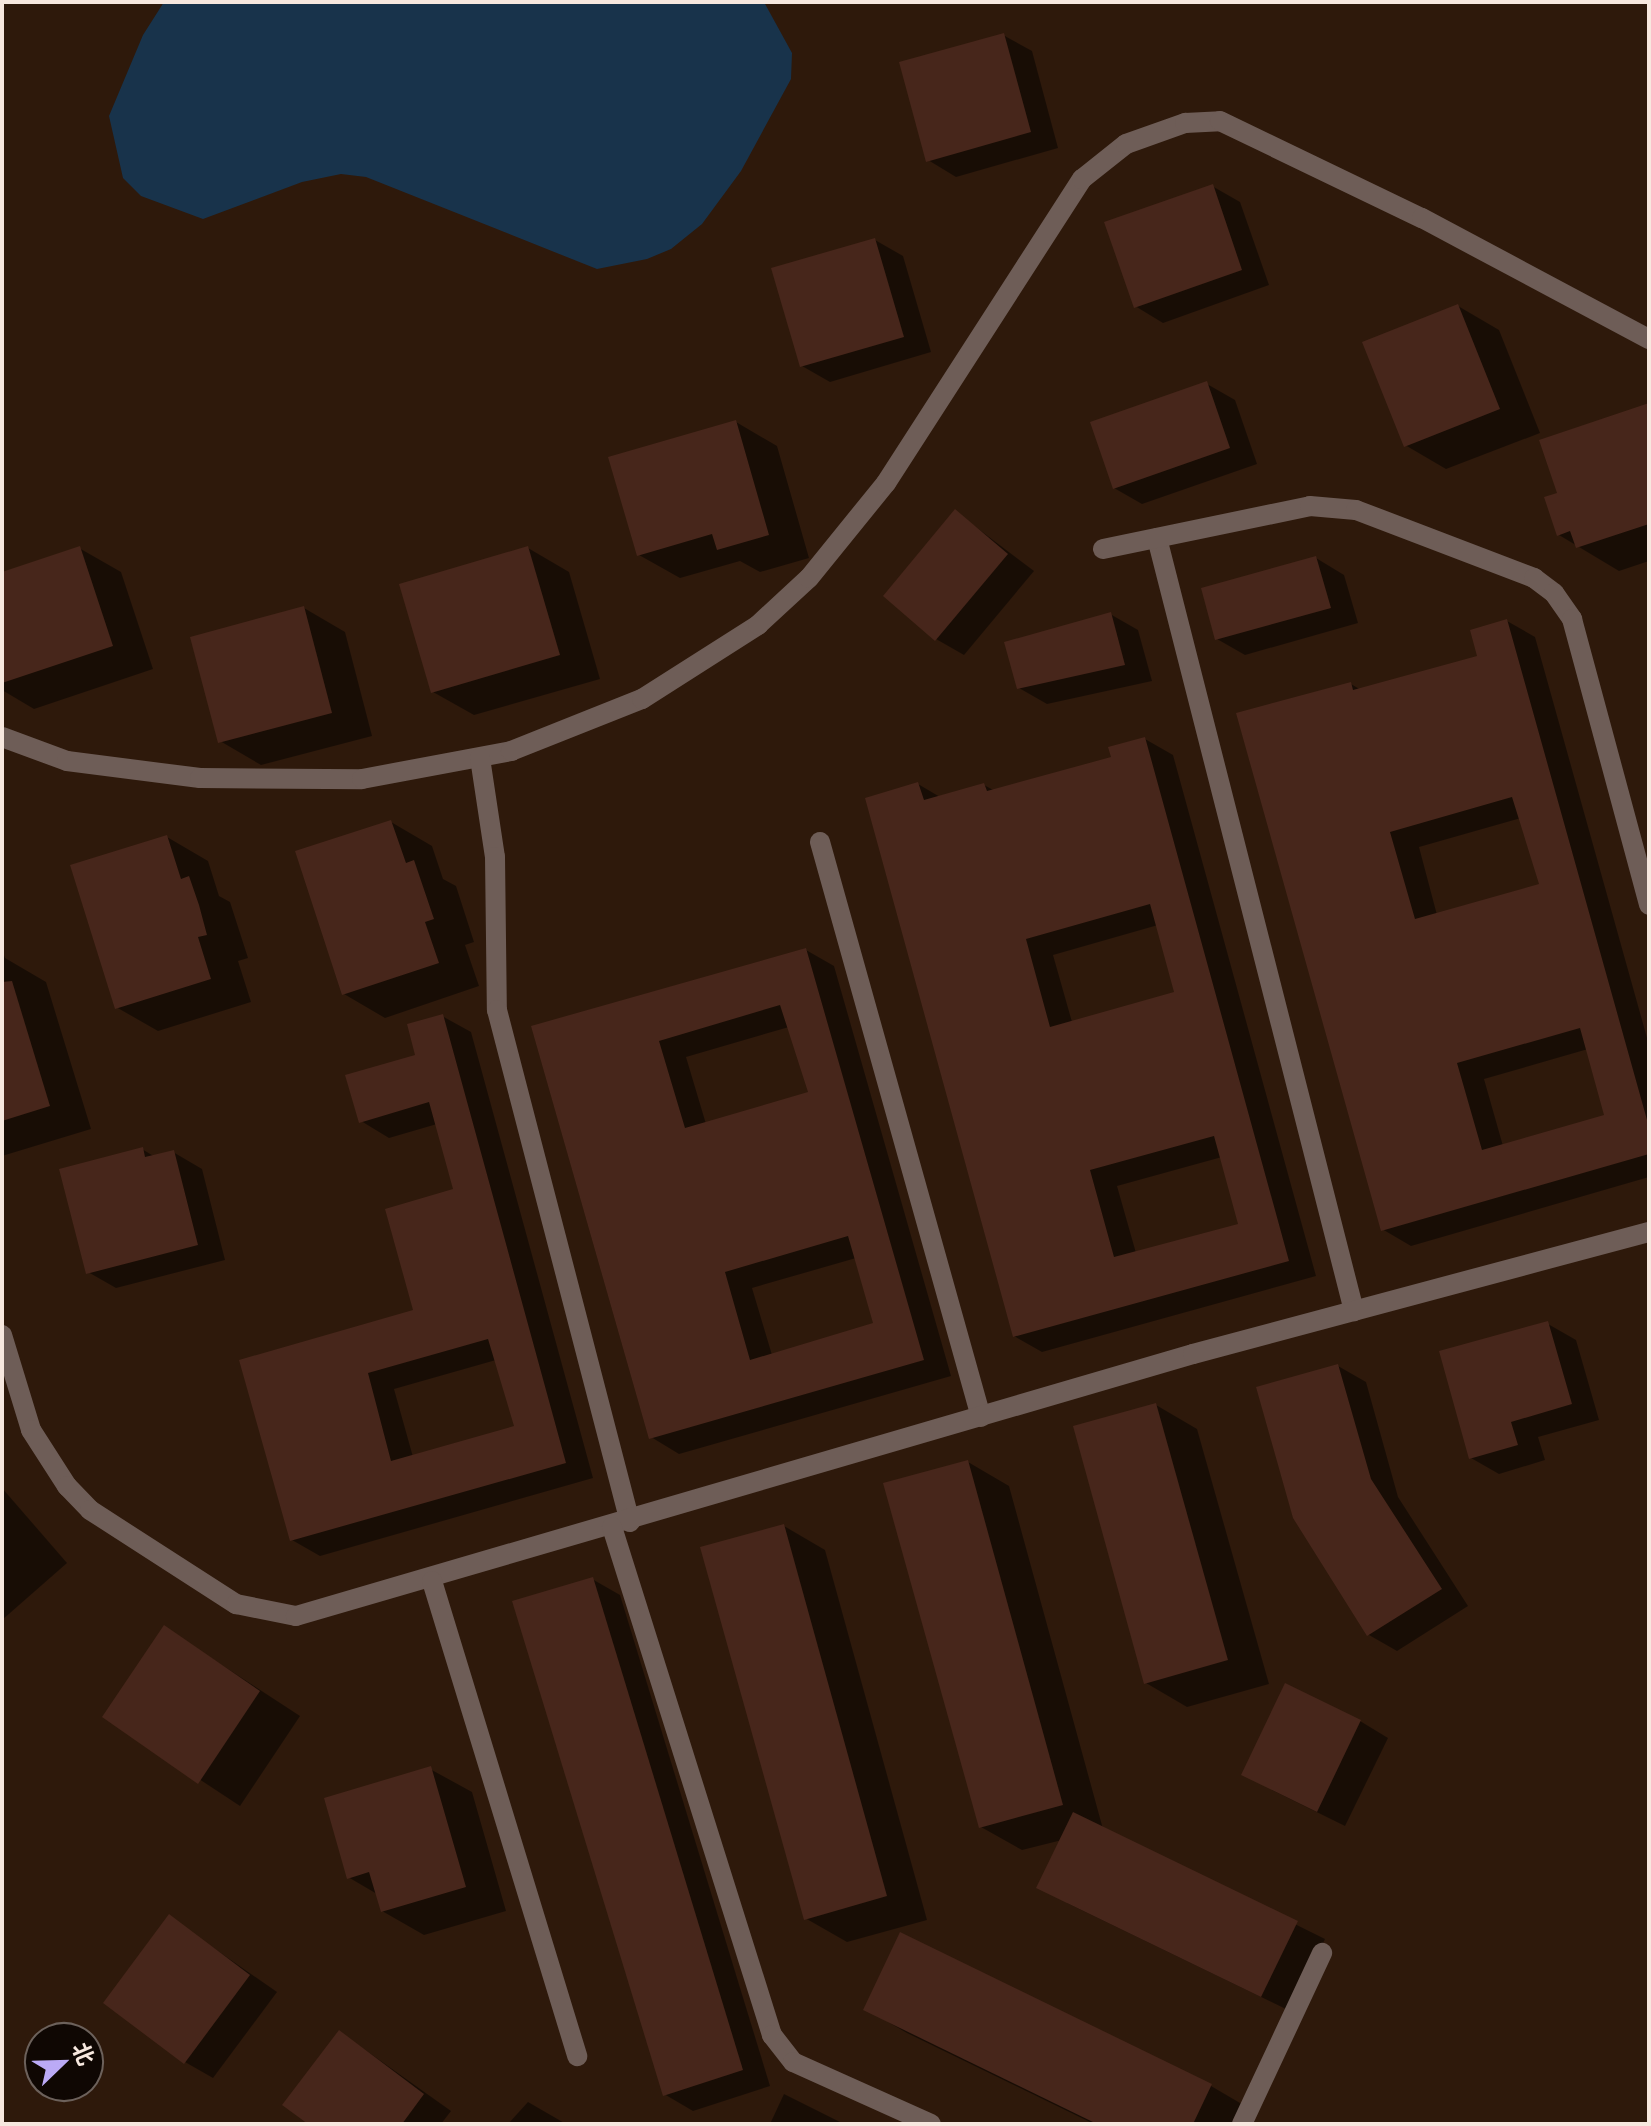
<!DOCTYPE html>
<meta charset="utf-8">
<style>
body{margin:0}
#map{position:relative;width:1651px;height:2126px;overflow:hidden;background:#2e190b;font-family:"Noto Sans","Noto Sans SC",sans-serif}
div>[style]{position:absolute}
.water>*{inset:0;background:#18334b}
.shadow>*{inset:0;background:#0007}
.building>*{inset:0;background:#47261b}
.lane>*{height:20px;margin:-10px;padding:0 10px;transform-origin:10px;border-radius:10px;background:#6e5d57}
span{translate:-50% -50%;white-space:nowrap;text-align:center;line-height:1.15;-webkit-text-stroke:8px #0f0703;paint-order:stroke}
.frame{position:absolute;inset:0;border:4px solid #f7e8df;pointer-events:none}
.north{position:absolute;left:24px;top:2022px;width:80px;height:80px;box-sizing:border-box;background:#0f0703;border:2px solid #6c615b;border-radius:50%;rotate:67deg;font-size:22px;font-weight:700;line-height:32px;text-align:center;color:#f7e8df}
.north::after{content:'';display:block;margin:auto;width:28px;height:36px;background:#bbaaf6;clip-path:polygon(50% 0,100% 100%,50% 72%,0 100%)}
</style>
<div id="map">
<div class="water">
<i style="clip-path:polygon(164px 2px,764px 2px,792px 53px,791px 79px,741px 171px,702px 224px,671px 249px,647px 259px,597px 269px,366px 177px,341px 174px,302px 182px,203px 219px,141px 196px,123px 178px,109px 116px,143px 35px)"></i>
</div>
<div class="shadow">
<i style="clip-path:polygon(1003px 35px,1032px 51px,1058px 148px,956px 177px,928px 160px)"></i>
<i style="clip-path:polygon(1212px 186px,1240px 202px,1269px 285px,1163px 323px,1135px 306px)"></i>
<i style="clip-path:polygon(875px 240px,903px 256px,931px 352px,830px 382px,802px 366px)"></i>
<i style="clip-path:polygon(1458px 306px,1499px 330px,1540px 433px,1446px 469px,1405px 445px)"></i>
<i style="clip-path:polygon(1207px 384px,1235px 400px,1257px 464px,1142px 504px,1114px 488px)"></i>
<i style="clip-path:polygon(1649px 405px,1649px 561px,1619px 571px,1559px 535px,1560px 494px)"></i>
<i style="clip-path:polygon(736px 422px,777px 446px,809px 558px,760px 572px,740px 561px,680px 578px,639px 555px)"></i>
<i style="clip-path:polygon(956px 512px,1034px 571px,964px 655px,936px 639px)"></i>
<i style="clip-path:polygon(79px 548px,121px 572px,153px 669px,34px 709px,2px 690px,2px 574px)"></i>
<i style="clip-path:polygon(528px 548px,569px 572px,600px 679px,474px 715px,433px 692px)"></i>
<i style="clip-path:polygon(1316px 558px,1344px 575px,1358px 623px,1245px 655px,1217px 639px)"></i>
<i style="clip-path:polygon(304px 608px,345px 632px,372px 736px,261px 765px,220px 741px)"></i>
<i style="clip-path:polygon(1110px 614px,1138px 630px,1152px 681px,1047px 704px,1019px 688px)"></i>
<i style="clip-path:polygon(evenodd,1507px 621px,1535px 637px,1649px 1045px,1649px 1177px,1411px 1246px,1382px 1229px,1351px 684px,1361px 690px,1480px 658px,1507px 621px,1521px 818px,1542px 885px,1437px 915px,1419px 847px,1521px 818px,1507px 621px,1588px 1049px,1607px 1117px,1503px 1146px,1484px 1079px,1588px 1049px)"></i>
<i style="clip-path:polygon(evenodd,1145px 739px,1173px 755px,1316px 1276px,1042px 1352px,1014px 1336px,918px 784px,940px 797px,984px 785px,995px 791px,1113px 759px,1145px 739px,1158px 925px,1176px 993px,1072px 1022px,1053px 955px,1158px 925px,1145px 739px,1222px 1157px,1240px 1225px,1136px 1253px,1117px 1186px,1222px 1157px)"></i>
<i style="clip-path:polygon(391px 822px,432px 846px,443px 879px,456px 886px,474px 942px,465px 945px,479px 986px,385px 1018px,344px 994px)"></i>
<i style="clip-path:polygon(167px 837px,208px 861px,219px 896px,230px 902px,248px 958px,238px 961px,251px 1002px,158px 1031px,116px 1007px)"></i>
<i style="clip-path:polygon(2px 950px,5px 958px,46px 982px,91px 1129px,2px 1156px)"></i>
<i style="clip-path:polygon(evenodd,806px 950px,834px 966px,951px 1376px,679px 1454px,651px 1437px,533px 1028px,806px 950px,789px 1027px,810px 1093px,706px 1124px,686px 1057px,789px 1027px,806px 950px,856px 1258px,875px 1325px,772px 1355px,752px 1288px,856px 1258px)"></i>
<i style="clip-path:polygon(evenodd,442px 1016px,471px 1032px,593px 1478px,320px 1556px,292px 1540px,241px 1361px,416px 1311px,455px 1191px,437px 1124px,389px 1138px,361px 1121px,418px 1056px,442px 1016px,496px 1360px,516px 1427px,413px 1457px,394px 1389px,496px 1360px)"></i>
<i style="clip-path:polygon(142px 1149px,155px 1157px,173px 1152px,202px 1169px,225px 1260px,116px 1288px,88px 1272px)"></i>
<i style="clip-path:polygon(1548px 1324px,1576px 1340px,1599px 1420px,1538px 1437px,1545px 1460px,1499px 1474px,1471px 1458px)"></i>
<i style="clip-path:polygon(1338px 1366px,1366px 1382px,1398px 1497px,1468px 1606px,1397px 1651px,1369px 1635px,1294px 1517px)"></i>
<i style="clip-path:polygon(1156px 1405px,1197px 1429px,1269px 1684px,1187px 1707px,1146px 1683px)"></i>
<i style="clip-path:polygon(968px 1462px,1009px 1486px,1103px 1829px,1325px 1939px,1290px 2011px,1067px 1903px,1062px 1840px,1022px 1850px,981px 1827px)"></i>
<i style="clip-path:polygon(2px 1488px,67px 1563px,2px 1620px)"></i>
<i style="clip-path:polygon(784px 1526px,825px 1550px,927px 1920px,847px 1942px,805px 1918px)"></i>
<i style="clip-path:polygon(592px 1579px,620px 1595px,770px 2086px,693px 2111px,664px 2094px)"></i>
<i style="clip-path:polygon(165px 1628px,300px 1716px,240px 1806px,105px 1717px)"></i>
<i style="clip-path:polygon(1360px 1721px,1388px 1738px,1345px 1826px,1272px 1790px)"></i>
<i style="clip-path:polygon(430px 1769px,472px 1792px,506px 1911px,424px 1935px,382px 1911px,377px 1894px,348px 1877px)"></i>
<i style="clip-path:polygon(169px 1917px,277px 1992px,213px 2078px,185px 2062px)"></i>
<i style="clip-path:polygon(901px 1935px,1211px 2086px,1252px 2110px,1246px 2124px,1094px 2124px,907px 2033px,866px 2009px)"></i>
<i style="clip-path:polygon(340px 2032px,451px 2111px,441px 2124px,311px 2124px)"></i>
<i style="clip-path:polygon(784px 2094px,844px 2124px,770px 2124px)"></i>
<i style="clip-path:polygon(528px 2102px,566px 2124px,508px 2124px)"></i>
</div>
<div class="building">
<i style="clip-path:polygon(1004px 33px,1031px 132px,926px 162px,899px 62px)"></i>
<i style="clip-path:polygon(1213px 184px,1242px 270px,1134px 308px,1104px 222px)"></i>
<i style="clip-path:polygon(875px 238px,904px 337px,800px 367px,771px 268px)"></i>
<i style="clip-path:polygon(1458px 304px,1500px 409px,1404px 447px,1362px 342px)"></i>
<i style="clip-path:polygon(1207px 381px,1230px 448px,1113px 489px,1090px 422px)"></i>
<i style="clip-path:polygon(1649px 403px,1649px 524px,1576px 548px,1570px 531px,1557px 536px,1544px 497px,1557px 493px,1539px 440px)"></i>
<i style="clip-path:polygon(736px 420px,769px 535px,717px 550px,712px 534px,637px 556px,608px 457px)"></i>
<i style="clip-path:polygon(955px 509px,1008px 554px,935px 641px,883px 596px)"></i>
<i style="clip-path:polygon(80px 546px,113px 646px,2px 683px,2px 572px)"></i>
<i style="clip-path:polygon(528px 546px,560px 655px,431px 693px,399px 584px)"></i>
<i style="clip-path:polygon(1316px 556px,1331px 608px,1215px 640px,1201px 588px)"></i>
<i style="clip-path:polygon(304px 606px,332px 713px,218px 743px,190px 637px)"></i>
<i style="clip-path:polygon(1111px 612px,1125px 665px,1017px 689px,1004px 642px)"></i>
<i style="clip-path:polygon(evenodd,1507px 619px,1649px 1127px,1649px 1154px,1381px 1231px,1236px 713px,1351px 682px,1353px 690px,1477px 656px,1470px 630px,1507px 619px,1512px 797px,1539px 884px,1415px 919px,1390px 832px,1512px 797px,1507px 619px,1580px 1028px,1604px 1115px,1482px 1150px,1457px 1063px,1580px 1028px)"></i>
<i style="clip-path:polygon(evenodd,1145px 737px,1289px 1261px,1013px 1337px,865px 798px,918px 782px,924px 800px,984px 783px,987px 791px,1111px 757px,1108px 747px,1145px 737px,1150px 904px,1174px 992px,1050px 1027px,1026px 939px,1150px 904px,1145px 737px,1214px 1136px,1238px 1224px,1114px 1257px,1090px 1170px,1214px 1136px)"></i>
<i style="clip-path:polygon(391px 820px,406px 863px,414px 860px,434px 919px,425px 922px,439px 963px,342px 995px,295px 851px)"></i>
<i style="clip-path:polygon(167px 835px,181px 879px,189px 876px,199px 905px,207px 935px,198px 937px,211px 979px,115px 1009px,70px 865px)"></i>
<i style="clip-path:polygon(evenodd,806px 948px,924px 1360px,649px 1439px,531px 1026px,806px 948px,780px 1005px,808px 1092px,685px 1128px,659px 1041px,780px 1005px,806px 948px,848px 1236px,873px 1323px,750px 1360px,725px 1272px,848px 1236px)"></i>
<i style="clip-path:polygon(12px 981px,50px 1106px,2px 1121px,2px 982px)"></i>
<i style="clip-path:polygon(evenodd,443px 1014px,566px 1463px,290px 1541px,239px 1360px,413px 1310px,385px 1209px,453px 1189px,429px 1102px,359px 1123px,345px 1075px,415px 1055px,407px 1024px,443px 1014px,488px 1339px,514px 1426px,391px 1461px,368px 1373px,488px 1339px)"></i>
<i style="clip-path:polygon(143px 1147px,145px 1157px,174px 1150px,198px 1245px,86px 1274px,59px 1169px)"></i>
<i style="clip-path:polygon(1548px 1321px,1572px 1404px,1511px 1422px,1518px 1445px,1469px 1459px,1439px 1351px)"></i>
<i style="clip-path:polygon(1338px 1364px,1371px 1479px,1442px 1589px,1367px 1636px,1293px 1518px,1256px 1387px)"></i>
<i style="clip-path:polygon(1156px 1403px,1228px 1660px,1144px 1684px,1073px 1426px)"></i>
<i style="clip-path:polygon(968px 1460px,1063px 1805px,979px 1828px,883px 1483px)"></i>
<i style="clip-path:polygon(784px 1524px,887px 1896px,804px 1920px,700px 1547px)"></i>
<i style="clip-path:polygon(593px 1577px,743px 2070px,663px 2096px,512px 1601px)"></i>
<i style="clip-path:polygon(164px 1625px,260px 1691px,198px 1784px,102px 1717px)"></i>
<i style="clip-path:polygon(1285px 1683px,1361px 1720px,1317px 1812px,1241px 1775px)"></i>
<i style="clip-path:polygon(431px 1766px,466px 1887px,381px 1912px,369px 1872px,347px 1879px,324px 1798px)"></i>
<i style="clip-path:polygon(1073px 1812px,1298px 1921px,1261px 1997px,1036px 1888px)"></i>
<i style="clip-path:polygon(169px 1914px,250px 1975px,184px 2064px,103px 2003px)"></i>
<i style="clip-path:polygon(900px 1932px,1212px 2084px,1193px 2124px,1097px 2124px,863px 2010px)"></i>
<i style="clip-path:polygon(339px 2030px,424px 2094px,402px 2124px,308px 2124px,282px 2105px)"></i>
</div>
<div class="lane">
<i style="left:1157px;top:538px;width:798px;rotate:75.7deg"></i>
<i style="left:1103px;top:549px;width:211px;rotate:-11.7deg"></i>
<i style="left:1310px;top:506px;width:46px;rotate:5deg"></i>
<i style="left:1356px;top:510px;width:191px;rotate:20.9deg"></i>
<i style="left:1534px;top:578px;width:25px;rotate:37deg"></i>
<i style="left:1554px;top:593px;width:32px;rotate:55deg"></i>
<i style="left:1572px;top:619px;width:296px;rotate:74.9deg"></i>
<i style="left:2px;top:737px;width:69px;rotate:20.3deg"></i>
<i style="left:67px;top:761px;width:134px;rotate:7.3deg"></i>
<i style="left:200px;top:778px;width:162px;rotate:0.4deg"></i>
<i style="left:362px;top:779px;width:152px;rotate:-10.6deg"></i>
<i style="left:511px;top:751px;width:141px;rotate:-21.7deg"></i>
<i style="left:642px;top:699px;width:138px;rotate:-32.5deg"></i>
<i style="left:758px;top:625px;width:69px;rotate:-42.7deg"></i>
<i style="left:809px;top:578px;width:122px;rotate:-51deg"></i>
<i style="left:886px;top:483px;width:362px;rotate:-57.2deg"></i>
<i style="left:1082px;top:179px;width:56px;rotate:-38.5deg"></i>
<i style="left:1126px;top:144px;width:63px;rotate:-19.6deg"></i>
<i style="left:1185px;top:123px;width:35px;rotate:-3deg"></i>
<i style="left:1220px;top:121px;width:224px;rotate:25.7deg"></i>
<i style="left:1422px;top:218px;width:257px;rotate:28.1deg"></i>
<i style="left:480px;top:758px;width:100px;rotate:81.4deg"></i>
<i style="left:495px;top:857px;width:153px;rotate:89.3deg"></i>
<i style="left:497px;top:1010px;width:529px;rotate:75.44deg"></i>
<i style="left:820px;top:842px;width:597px;rotate:74.36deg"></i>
<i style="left:2px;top:1335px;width:99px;rotate:73deg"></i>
<i style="left:31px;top:1430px;width:67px;rotate:57.3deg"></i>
<i style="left:67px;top:1486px;width:33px;rotate:46deg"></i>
<i style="left:90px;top:1510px;width:174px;rotate:32.8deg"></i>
<i style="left:236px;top:1604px;width:61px;rotate:11.3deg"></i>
<i style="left:296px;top:1616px;width:934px;rotate:-16.28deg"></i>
<i style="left:1193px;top:1354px;width:472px;rotate:-15deg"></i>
<i style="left:612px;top:1527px;width:533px;rotate:72.52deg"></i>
<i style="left:772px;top:2035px;width:34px;rotate:52deg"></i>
<i style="left:793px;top:2062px;width:151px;rotate:24.2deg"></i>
<i style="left:432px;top:1581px;width:497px;rotate:73deg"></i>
<i style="left:1242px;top:2124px;width:189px;rotate:-64.9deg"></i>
</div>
<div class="frame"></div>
<div class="north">北</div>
</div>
